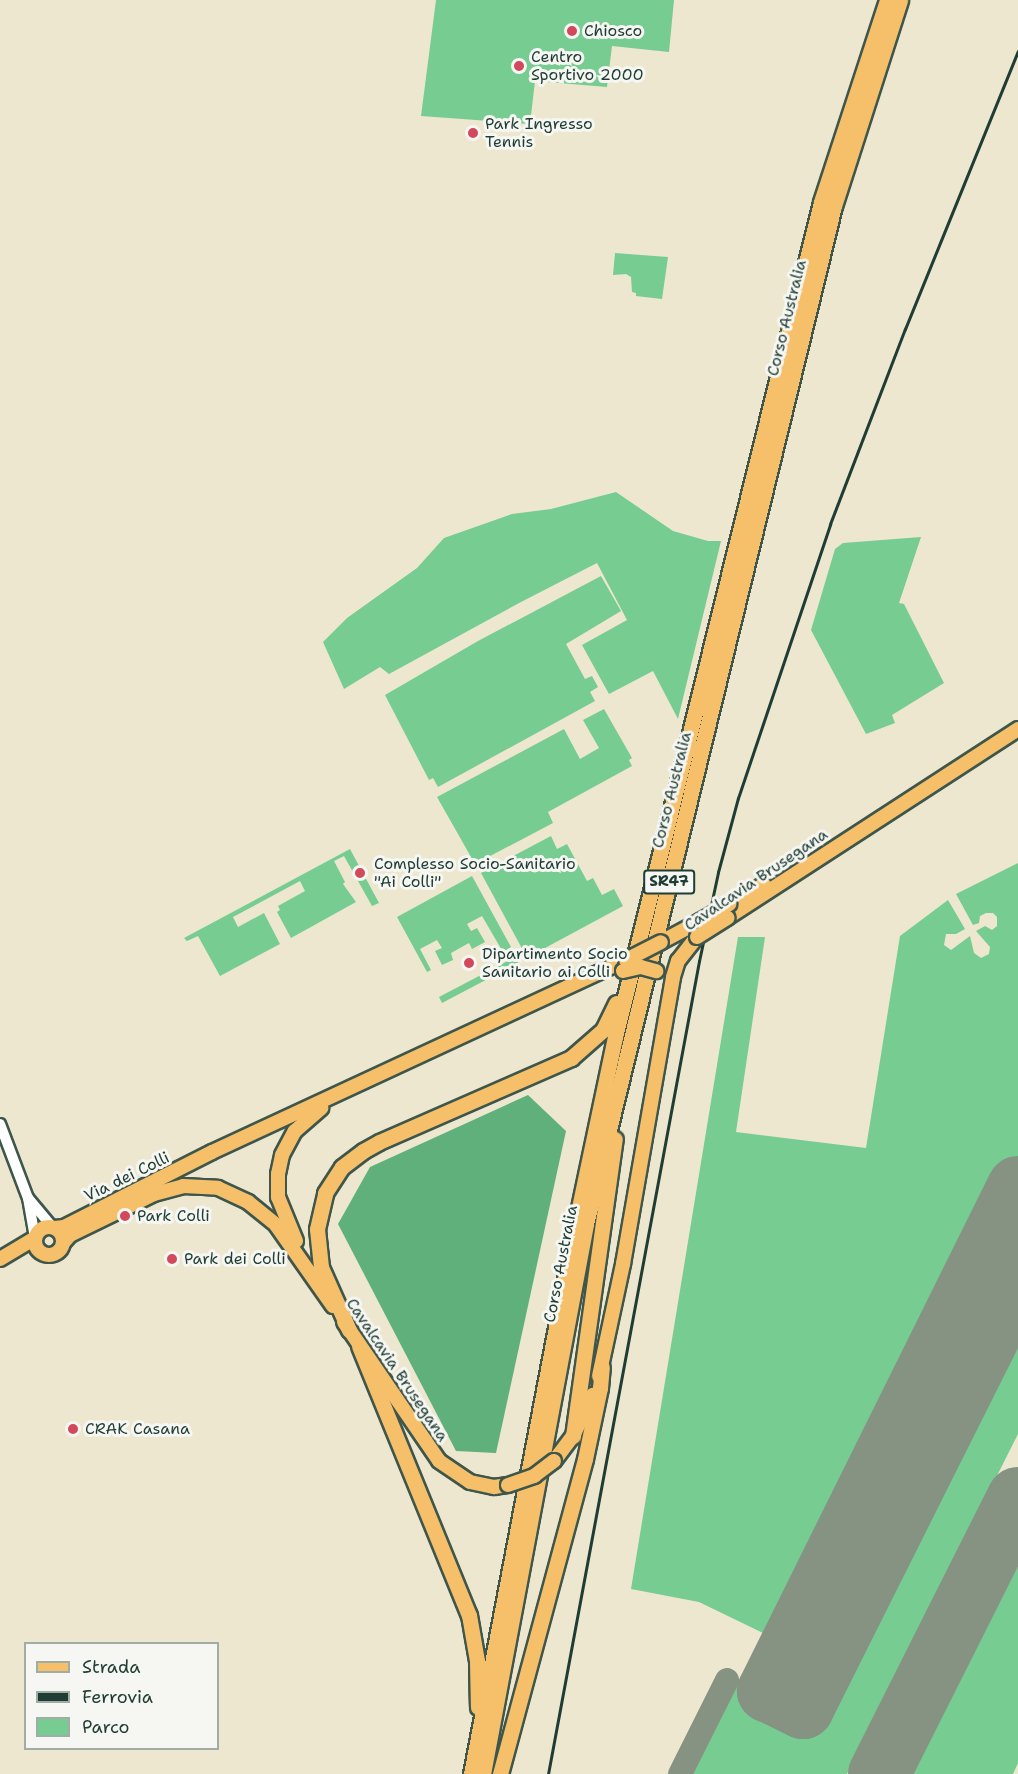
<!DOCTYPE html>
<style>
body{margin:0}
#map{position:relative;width:1018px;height:1774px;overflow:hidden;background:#ede7cf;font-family:"Shantell Sans",sans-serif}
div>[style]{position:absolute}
.green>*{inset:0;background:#76cc91}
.forest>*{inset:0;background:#60b07b}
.taxiway>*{height:24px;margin:-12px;padding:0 12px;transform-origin:12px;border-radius:12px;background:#869282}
.runway>*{height:62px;margin:-31px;padding:0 31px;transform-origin:31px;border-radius:31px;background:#869282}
.roads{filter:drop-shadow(2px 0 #3e564b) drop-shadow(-2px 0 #3e564b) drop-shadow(0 2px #3e564b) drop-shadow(0 -2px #3e564b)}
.minor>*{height:10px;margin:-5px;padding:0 5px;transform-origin:5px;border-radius:5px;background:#fff}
.major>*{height:14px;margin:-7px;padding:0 7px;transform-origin:7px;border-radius:7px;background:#f6c06b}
.major>.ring{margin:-7px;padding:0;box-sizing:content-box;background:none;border:14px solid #f6c06b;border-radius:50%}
.highway>*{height:15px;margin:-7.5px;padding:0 7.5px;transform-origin:7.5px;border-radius:7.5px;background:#f6c06b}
.rail>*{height:3px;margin:-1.5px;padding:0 1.5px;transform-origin:1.5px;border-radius:1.5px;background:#1f3d34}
.bridges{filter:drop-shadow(2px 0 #3e564b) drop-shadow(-2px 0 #3e564b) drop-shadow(0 2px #3e564b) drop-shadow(0 -2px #3e564b)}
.major-bridge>*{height:14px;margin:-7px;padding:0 7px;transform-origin:7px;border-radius:7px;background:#f6c06b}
.dots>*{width:16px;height:16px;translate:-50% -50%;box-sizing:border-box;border:3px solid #f6f6f2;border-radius:50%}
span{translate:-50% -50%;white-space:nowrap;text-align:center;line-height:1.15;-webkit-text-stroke:6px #f6f6f2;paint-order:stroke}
.shield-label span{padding:2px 4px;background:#f6f6f2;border:2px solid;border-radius:4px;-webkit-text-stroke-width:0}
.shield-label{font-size:15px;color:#1f3d34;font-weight:700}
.poi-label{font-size:16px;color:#1f3d34}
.left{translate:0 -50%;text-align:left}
.street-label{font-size:16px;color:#1f3d34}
.legend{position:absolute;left:24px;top:1642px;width:195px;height:108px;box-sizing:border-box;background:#f6f6f2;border:2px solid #a0aca6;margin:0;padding:8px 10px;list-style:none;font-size:18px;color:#1f3d34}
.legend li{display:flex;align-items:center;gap:12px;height:30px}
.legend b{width:30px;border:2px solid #a0aca6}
</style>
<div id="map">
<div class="green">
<i style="clip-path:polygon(436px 0,674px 0,669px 52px,612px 46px,607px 87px,535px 81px,530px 124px,421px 116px)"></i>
<i style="clip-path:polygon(615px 253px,668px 257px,662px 299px,636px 296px,636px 293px,632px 292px,631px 277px,626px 274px,613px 275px)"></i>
<i style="clip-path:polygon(616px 492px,673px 531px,708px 541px,721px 541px,678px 719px,653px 671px,609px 694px,582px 645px,627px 620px,597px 563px,521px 602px,389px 674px,380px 667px,344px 689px,323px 642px,347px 618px,417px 568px,444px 538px,512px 514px,551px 509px)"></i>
<i style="clip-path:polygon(921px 537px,899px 603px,904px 604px,944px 683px,892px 715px,895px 723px,866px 734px,811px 630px,835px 549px,843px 543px)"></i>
<i style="clip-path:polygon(601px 576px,621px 611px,566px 644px,585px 679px,592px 676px,598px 687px,590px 692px,595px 701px,438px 787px,433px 778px,429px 780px,385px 695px,478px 641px)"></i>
<i style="clip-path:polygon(604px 709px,632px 758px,629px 760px,632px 766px,548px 812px,553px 823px,475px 864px,437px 797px,564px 729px,580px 759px,599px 748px,583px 720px)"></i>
<i style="clip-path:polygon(551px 836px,557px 849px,567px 844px,587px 881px,593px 878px,602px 895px,614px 889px,623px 906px,532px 955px,525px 954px,481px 873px)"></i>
<i style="clip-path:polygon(350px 849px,379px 903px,372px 906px,344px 856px,334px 861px,345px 882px,343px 884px,356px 902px,291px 938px,277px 912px,280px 910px,278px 906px,305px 891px,300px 881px,233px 917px,238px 927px,264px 913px,280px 944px,220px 976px,198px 936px,187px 941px,184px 938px)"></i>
<i style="clip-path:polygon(1018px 863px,1018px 1187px,768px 1691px,803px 1708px,1018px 1278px,1018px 1434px,847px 1774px,693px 1774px,763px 1633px,699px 1602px,631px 1589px,738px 937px,765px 937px,736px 1132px,866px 1148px,900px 936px,948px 900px,965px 929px,956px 934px,946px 934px,944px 945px,951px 950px,970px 936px,974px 953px,981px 958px,989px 954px,990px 947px,976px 931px,985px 926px,992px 930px,997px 926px,997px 917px,993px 913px,986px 913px,980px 916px,979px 923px,973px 925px,956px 894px)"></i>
<i style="clip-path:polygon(472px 876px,511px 947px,503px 952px,482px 916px,467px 924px,471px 931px,477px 928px,485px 942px,472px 949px,469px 943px,451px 953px,453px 960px,442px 965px,435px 951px,442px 948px,437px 940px,420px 949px,431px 970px,427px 972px,397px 917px)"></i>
<i style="clip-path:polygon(515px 957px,518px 963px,442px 1003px,439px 997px)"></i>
<i style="clip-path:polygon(1018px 1566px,1018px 1763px,1013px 1774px,912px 1774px)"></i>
</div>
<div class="forest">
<i style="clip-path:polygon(528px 1095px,566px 1131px,496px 1453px,456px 1451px,338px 1224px,370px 1167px)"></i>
</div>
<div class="taxiway">
<i style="left:680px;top:1774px;width:105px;rotate:-63.4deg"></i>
</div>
<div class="runway">
<i style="left:1018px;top:1187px;width:563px;rotate:116.38deg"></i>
<i style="left:768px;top:1691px;width:39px;rotate:26deg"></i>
<i style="left:803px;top:1708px;width:481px;rotate:-63.4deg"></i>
<i style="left:879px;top:1774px;width:309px;rotate:-63.3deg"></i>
</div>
<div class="roads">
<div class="minor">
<i style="left:0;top:1124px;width:79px;rotate:69.3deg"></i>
<i style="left:28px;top:1198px;width:39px;rotate:80deg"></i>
<i style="left:28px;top:1198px;width:38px;rotate:50deg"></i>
</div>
<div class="major">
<i style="left:730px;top:904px;width:39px;rotate:-30deg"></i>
<i style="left:727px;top:918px;width:347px;rotate:-33deg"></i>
<i style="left:661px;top:942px;width:44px;rotate:-28.3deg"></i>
<i class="ring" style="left:35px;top:1227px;width:14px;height:14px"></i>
<i style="left:55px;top:1228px;width:9px;rotate:-6deg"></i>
<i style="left:64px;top:1227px;width:166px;rotate:-26.9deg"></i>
<i style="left:212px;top:1152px;width:456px;rotate:-24.9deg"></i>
<i style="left:296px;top:1241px;width:48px;rotate:-112.2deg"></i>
<i style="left:278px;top:1197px;width:23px;rotate:-90deg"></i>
<i style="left:278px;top:1174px;width:19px;rotate:-78deg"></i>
<i style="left:282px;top:1155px;width:27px;rotate:-62deg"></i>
<i style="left:295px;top:1131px;width:35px;rotate:-41deg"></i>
<i style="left:63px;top:1243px;width:11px;rotate:-49deg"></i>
<i style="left:70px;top:1235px;width:93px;rotate:-26deg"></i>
<i style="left:154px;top:1194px;width:30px;rotate:-15deg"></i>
<i style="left:183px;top:1186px;width:35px;rotate:3deg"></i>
<i style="left:218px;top:1188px;width:33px;rotate:25deg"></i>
<i style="left:248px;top:1202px;width:36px;rotate:39deg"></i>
<i style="left:276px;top:1225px;width:99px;rotate:54.9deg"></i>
<i style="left:0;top:1259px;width:41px;rotate:-31deg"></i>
<i style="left:344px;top:1322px;width:168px;rotate:55.6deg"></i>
<i style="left:439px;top:1461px;width:37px;rotate:34deg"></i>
<i style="left:470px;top:1482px;width:25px;rotate:12deg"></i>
<i style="left:494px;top:1487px;width:14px;rotate:-8deg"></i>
<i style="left:599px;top:1376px;width:115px;rotate:-77.9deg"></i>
<i style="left:623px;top:1264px;width:291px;rotate:-80.1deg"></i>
<i style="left:673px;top:977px;width:17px;rotate:-73deg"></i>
<i style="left:678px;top:961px;width:31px;rotate:-52deg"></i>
<i style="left:554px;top:1461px;width:31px;rotate:-53deg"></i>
<i style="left:573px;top:1436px;width:46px;rotate:-64deg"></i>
</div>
<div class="highway">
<i style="left:349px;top:1330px;width:69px;rotate:-114deg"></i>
<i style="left:321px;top:1267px;width:38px;rotate:-96deg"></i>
<i style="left:317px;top:1229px;width:37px;rotate:-77deg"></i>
<i style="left:325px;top:1193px;width:31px;rotate:-57deg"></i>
<i style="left:342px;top:1167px;width:26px;rotate:-37deg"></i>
<i style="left:363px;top:1151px;width:18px;rotate:-29deg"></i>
<i style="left:379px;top:1142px;width:210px;rotate:-23.6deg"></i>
<i style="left:571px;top:1058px;width:43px;rotate:-41.2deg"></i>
<i style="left:603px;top:1030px;width:30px;rotate:-64deg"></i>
<i style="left:359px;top:1346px;width:291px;rotate:67.8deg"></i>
<i style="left:469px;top:1615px;width:47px;rotate:80.1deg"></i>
<i style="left:477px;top:1661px;width:46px;rotate:88.8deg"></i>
<i style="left:573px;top:1436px;width:300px;rotate:-82deg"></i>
<i style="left:471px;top:1774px;width:562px;rotate:-79.23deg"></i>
<i style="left:576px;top:1222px;width:189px;rotate:-78.1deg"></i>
<i style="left:615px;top:1037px;width:860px;rotate:-76.14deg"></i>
<i style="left:821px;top:202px;width:213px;rotate:-71.9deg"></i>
<i style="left:483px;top:1774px;width:560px;rotate:-79.39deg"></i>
<i style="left:586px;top:1224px;width:1048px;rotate:-76.31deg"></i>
<i style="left:834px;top:206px;width:216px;rotate:-72.2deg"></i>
<i style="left:500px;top:1774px;width:326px;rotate:-74.9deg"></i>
<i style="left:585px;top:1459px;width:73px;rotate:-78.1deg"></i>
<i style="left:600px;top:1388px;width:21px;rotate:-85deg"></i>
</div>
</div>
<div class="rail">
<i style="left:548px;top:1774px;width:827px;rotate:-79.48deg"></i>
<i style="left:699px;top:961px;width:91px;rotate:-77.9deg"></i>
<i style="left:718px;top:872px;width:77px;rotate:-74.9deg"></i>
<i style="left:738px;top:798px;width:289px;rotate:-71.4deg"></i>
<i style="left:830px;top:524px;width:209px;rotate:-69deg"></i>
<i style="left:905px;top:329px;width:300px;rotate:-67.9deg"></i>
</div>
<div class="bridges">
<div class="major-bridge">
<i style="left:700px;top:921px;width:34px;rotate:-30deg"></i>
<i style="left:697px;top:937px;width:36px;rotate:-32deg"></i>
<i style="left:626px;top:960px;width:39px;rotate:-27deg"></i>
<i style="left:623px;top:971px;width:18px;rotate:-13deg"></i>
<i style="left:641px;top:967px;width:16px;rotate:15deg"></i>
<i style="left:508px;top:1485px;width:28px;rotate:-19deg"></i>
<i style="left:534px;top:1476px;width:25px;rotate:-37deg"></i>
</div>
</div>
<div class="dots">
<i style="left:572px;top:31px;background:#d1495b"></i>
<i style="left:519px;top:66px;background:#d1495b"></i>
<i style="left:473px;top:133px;background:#d1495b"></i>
<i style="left:360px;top:873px;background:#d1495b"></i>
<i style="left:469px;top:963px;background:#d1495b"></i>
<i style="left:125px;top:1216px;background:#d1495b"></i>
<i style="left:172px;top:1259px;background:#d1495b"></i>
<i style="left:73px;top:1429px;background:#d1495b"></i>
</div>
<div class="shield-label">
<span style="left:669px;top:882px">SR47</span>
</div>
<div class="poi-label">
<span class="left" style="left:584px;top:31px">Chiosco</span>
<span class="left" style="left:531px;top:66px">Centro<br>Sportivo 2000</span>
<span class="left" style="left:485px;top:133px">Park Ingresso<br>Tennis</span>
<span class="left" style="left:374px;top:873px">Complesso Socio-Sanitario<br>"Ai Colli"</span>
<span class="left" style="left:482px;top:963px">Dipartimento Socio<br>Sanitario ai Colli</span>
<span class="left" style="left:137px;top:1216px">Park Colli</span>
<span class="left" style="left:184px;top:1259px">Park dei Colli</span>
<span class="left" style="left:85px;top:1429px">CRAK Casana</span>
</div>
<div class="street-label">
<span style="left:787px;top:318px;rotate:-76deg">Corso Australia</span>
<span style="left:672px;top:790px;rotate:-76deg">Corso Australia</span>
<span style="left:756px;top:880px;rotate:-34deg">Cavalcavia Brusegana</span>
<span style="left:127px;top:1177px;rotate:-26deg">Via dei Colli</span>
<span style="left:561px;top:1264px;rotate:-79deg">Corso Australia</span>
<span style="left:397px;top:1370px;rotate:56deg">Cavalcavia Brusegana</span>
</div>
<ul class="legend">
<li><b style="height:8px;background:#f6c06b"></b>Strada</li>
<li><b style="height:8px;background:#1f3d34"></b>Ferrovia</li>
<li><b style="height:16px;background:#76cc91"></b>Parco</li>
</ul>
</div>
